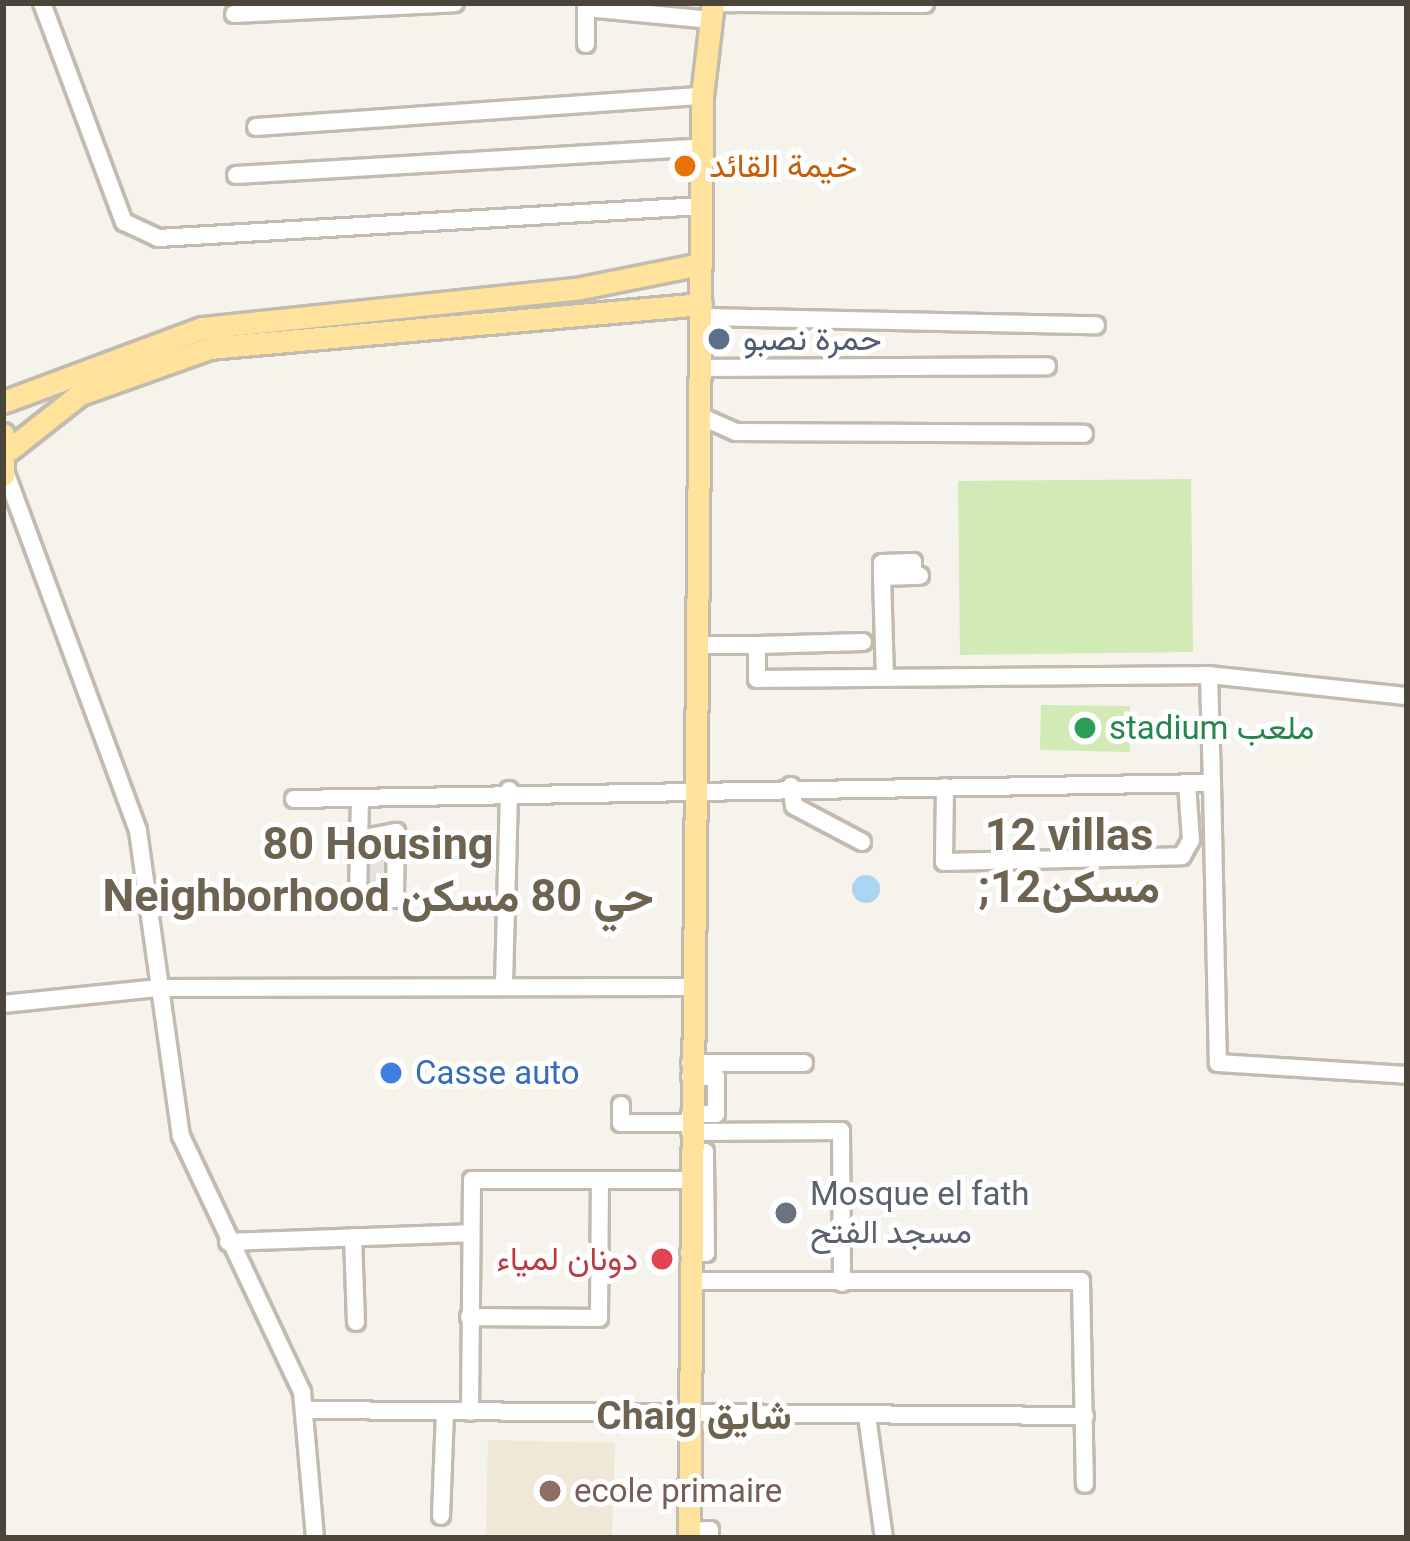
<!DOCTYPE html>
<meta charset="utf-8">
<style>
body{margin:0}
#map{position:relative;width:1410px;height:1541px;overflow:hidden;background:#f6f3ec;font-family:Roboto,Vazirmatn,sans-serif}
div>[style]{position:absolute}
.education>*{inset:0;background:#efe8d6}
.green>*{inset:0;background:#d2eab5}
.parking>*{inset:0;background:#e5e3e0}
.water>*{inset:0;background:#a9d4f2}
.round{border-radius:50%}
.roads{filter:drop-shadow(3px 0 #c2bbae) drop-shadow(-3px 0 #c2bbae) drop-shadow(0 3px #c2bbae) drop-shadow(0 -3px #c2bbae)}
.minor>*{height:16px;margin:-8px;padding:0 8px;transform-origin:8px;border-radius:8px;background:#fff}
.major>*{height:21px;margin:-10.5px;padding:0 10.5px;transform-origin:10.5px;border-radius:10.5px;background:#ffe39c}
.dots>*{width:33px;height:33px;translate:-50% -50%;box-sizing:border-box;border:6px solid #fff;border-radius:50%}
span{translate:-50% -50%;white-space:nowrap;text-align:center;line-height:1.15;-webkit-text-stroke:10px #fff;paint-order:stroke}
.food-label{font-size:33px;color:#c56008}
.left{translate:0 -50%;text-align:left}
.service-label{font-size:33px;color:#4e5e75}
.leisure-label{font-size:33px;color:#27864d}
.shop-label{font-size:33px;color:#366cbe}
.worship-label{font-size:33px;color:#5b616d}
.health-label{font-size:33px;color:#be3a42}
.right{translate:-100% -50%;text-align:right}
.education-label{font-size:33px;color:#785e54}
.quarter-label{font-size:39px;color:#6e6250;font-weight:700}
.district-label{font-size:45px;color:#6e6250;font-weight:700}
.frame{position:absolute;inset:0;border:6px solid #4b4439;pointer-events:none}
</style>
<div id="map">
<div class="education">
<i style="clip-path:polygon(488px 1440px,615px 1443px,612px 1538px,486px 1538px)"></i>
</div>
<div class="green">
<i style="clip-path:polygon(1191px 479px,1193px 652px,960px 655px,958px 481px)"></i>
<i style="clip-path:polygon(1041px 705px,1130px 706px,1130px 752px,1040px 750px)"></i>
</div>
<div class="parking">
<i style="clip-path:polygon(378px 825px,403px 825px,402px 906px,351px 906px,352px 831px,377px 832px)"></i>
</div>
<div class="water">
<i class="round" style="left:852px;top:875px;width:28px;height:28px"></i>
</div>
<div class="roads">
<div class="minor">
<i style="left:42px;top:3px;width:234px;rotate:69.5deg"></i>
<i style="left:124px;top:222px;width:38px;rotate:25deg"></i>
<i style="left:158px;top:238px;width:545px;rotate:-3.37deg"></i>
<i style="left:713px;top:3px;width:212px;rotate:0.3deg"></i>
<i style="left:234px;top:14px;width:221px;rotate:-2.8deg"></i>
<i style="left:586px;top:44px;width:36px;rotate:-90deg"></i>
<i style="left:586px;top:8px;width:126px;rotate:5.5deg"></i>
<i style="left:256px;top:127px;width:447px;rotate:-4deg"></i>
<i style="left:236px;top:175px;width:468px;rotate:-3.4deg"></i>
<i style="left:701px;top:317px;width:395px;rotate:1.2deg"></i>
<i style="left:700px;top:368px;width:347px;rotate:-0.3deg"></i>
<i style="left:700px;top:416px;width:39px;rotate:24deg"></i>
<i style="left:736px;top:432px;width:348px;rotate:0.3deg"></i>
<i style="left:5px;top:471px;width:384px;rotate:69.7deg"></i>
<i style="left:138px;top:831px;width:308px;rotate:82deg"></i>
<i style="left:181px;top:1136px;width:283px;rotate:64.7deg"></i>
<i style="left:302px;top:1392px;width:147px;rotate:84.9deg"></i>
<i style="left:882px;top:577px;width:14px;rotate:-90deg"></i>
<i style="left:882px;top:563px;width:31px;rotate:-2deg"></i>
<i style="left:913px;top:562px;width:14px;rotate:90deg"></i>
<i style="left:696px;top:645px;width:61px"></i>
<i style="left:757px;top:645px;width:34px;rotate:90deg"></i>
<i style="left:757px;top:679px;width:452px;rotate:-0.5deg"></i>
<i style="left:757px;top:645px;width:106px;rotate:-1.6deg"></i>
<i style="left:885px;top:678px;width:101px;rotate:-91.7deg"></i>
<i style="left:882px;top:577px;width:38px;rotate:-2deg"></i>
<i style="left:1212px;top:783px;width:280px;rotate:88.8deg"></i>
<i style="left:1218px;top:1063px;width:189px;rotate:3.6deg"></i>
<i style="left:791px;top:786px;width:20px;rotate:81deg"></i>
<i style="left:794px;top:806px;width:77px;rotate:27.9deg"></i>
<i style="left:945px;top:787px;width:75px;rotate:90.8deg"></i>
<i style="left:944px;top:862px;width:238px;rotate:-1.4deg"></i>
<i style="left:1182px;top:856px;width:18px;rotate:-61deg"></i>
<i style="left:1191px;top:840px;width:56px;rotate:-94.1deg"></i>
<i style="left:294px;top:799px;width:918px;rotate:-1deg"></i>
<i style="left:1212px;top:783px;width:108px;rotate:-91.6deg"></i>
<i style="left:1209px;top:675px;width:199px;rotate:6.1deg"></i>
<i style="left:359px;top:839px;width:38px;rotate:-11deg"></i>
<i style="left:396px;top:832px;width:67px;rotate:90.9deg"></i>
<i style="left:395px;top:899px;width:37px;rotate:180deg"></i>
<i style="left:358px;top:899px;width:100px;rotate:-88.9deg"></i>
<i style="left:504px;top:984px;width:194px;rotate:-88.5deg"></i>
<i style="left:3px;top:1004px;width:157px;rotate:-5.9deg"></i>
<i style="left:159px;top:988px;width:531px;rotate:-0.11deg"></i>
<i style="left:690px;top:1063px;width:114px"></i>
<i style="left:690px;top:1077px;width:26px"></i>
<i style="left:716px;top:1077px;width:37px;rotate:90deg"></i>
<i style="left:716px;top:1114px;width:26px;rotate:180deg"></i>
<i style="left:621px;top:1105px;width:18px;rotate:90deg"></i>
<i style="left:621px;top:1123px;width:69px"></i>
<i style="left:690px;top:1132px;width:151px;rotate:-0.4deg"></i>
<i style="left:841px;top:1131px;width:152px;rotate:89.6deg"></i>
<i style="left:353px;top:1237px;width:85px;rotate:88deg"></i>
<i style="left:228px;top:1242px;width:240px;rotate:-2.1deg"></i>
<i style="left:689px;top:1253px;width:17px"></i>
<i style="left:706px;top:1253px;width:101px;rotate:-90.6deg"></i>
<i style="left:705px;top:1152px;width:15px;rotate:180deg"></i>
<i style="left:689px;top:1281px;width:392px"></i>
<i style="left:1081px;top:1281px;width:203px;rotate:88.9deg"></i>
<i style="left:469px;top:1317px;width:130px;rotate:0.4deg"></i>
<i style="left:599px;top:1318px;width:138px;rotate:-89.6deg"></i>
<i style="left:305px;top:1410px;width:780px;rotate:0.44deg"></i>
<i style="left:470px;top:1412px;width:232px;rotate:-89.5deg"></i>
<i style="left:472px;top:1180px;width:218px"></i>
<i style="left:867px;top:1416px;width:123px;rotate:82.1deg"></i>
<i style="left:441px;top:1516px;width:104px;rotate:-87.8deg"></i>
<i style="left:689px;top:1531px;width:21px;rotate:-3deg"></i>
<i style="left:710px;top:1530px;width:8px;rotate:90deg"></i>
</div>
<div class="major">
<i style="left:3px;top:402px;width:212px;rotate:-20.4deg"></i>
<i style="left:202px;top:328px;width:376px;rotate:-6deg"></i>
<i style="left:576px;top:289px;width:127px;rotate:-11.3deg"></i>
<i style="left:3px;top:434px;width:41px;rotate:90deg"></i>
<i style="left:9px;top:450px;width:90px;rotate:-38.3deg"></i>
<i style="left:80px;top:394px;width:137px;rotate:-19.6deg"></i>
<i style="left:209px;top:348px;width:494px;rotate:-5.1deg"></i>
<i style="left:689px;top:1538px;width:1442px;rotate:-89.48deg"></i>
<i style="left:702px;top:96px;width:94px;rotate:-83.3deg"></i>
</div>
</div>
<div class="dots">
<i style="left:685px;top:166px;background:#e8710a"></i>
<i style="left:719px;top:339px;background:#5c6f8a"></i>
<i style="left:1085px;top:728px;background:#2e9e5b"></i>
<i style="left:391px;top:1073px;background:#3f7fe0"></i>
<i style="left:786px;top:1213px;background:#6b7280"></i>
<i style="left:662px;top:1259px;background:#e0444e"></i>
<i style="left:550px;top:1491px;background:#8d6e63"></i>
</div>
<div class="food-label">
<span class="left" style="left:709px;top:166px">خيمة القائد</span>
</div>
<div class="service-label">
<span class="left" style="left:743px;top:339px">حمرة نصبو</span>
</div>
<div class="leisure-label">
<span class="left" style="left:1109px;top:728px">stadium ملعب</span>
</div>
<div class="shop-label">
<span class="left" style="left:415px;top:1073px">Casse auto</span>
</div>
<div class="worship-label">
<span class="left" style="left:810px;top:1213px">Mosque el fath<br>مسجد الفتح</span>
</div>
<div class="health-label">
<span class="right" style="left:638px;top:1259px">دونان لمياء</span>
</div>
<div class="education-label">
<span class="left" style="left:574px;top:1491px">ecole primaire</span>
</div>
<div class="quarter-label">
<span style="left:694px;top:1416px">Chaig شايق</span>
</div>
<div class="district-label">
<span style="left:1069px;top:861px">12 villas<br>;12مسكن</span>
<span style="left:378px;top:870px">80 Housing<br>Neighborhood حي 80 مسكن</span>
</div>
<div class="frame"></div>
</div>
